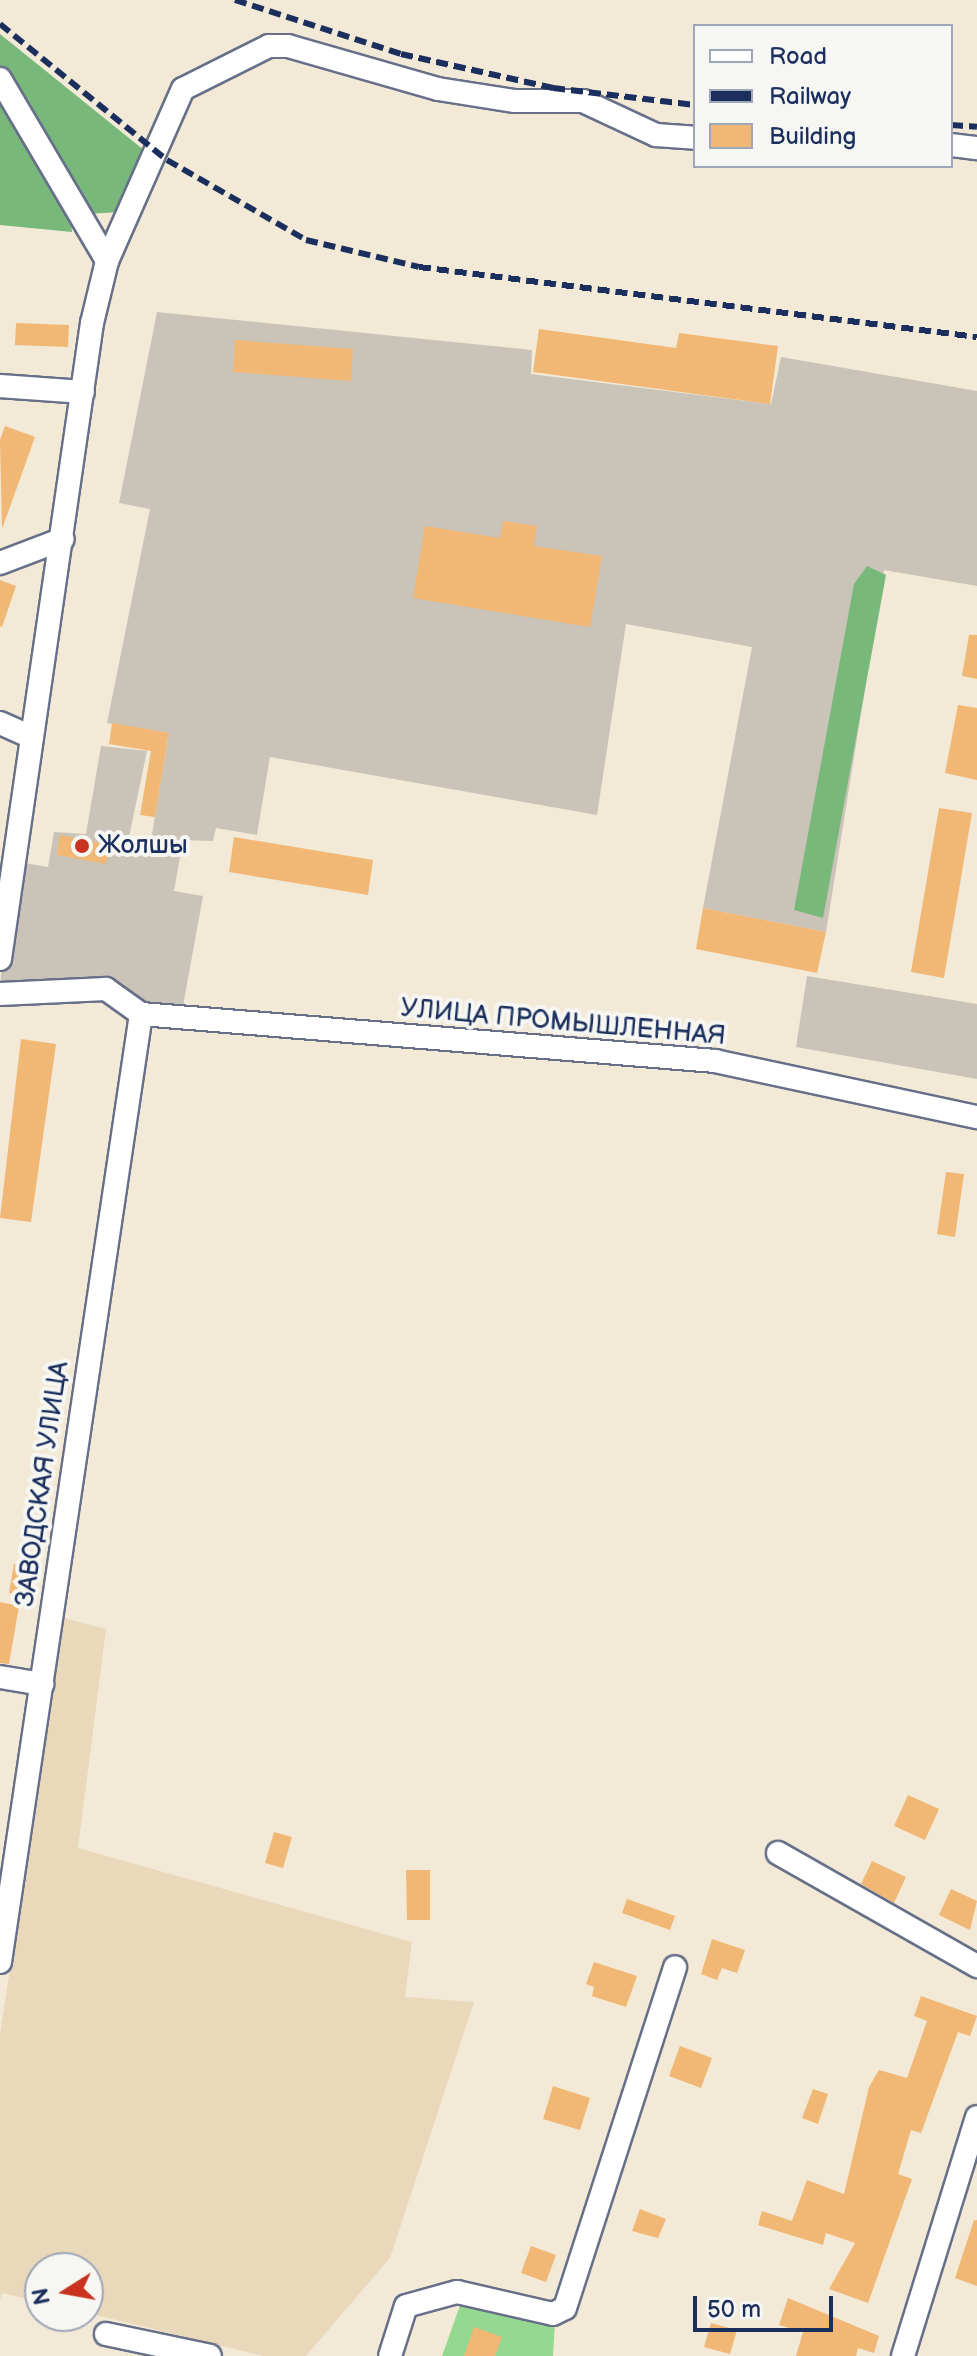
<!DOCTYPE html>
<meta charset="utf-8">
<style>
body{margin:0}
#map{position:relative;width:977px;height:2356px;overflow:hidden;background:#f3e9d7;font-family:"Balsamiq Sans",sans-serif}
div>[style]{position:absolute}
.built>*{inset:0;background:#ead8ba}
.industrial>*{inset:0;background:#cac3b8}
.green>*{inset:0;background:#95d891}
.forest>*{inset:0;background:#78b87b}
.building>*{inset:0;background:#f1b774}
.roads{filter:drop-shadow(2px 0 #677088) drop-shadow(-2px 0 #677088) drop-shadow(0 2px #677088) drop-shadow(0 -2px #677088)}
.minor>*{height:22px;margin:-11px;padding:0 11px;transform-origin:11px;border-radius:11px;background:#fff}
.rail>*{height:6px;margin-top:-3px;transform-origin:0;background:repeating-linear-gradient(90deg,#1b2f5e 0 12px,transparent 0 18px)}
.dots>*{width:22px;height:22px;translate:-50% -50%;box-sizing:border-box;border:4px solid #f6f6f2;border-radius:50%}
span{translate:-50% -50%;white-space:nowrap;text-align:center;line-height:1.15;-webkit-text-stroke:8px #f6f6f2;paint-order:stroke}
.poi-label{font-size:26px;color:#1b2f5e}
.left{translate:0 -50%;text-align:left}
.street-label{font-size:26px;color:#1b2f5e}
.legend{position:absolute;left:693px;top:24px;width:260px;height:144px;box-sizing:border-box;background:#f6f6f2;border:2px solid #9ea6b7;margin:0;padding:10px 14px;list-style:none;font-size:24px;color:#1b2f5e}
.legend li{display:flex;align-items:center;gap:16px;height:40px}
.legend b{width:40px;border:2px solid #9ea6b7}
.north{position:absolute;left:24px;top:2252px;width:80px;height:80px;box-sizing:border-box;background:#f6f6f2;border:2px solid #9ea6b7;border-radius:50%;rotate:259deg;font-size:22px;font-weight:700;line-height:32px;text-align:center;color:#1b2f5e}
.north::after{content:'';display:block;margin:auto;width:28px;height:36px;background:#c8321e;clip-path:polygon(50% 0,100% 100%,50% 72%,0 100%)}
.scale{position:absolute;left:693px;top:2296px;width:140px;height:36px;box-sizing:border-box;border:4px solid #1b2f5e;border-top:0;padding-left:10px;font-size:24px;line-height:28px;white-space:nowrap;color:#1b2f5e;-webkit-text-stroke:6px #f6f6f2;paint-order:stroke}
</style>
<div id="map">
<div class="built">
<i style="clip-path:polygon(64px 1618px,106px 1629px,78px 1848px,412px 1942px,405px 1997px,474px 2002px,390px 2258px,306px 2356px,263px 2356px,88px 2313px,88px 2268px,40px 2268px,40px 2302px,2px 2293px,0 2301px,0 2034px)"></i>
</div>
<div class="industrial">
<i style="clip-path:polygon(157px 312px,532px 350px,531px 374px,771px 404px,781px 357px,977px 391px,977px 586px,884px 570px,826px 932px,703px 908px,752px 647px,626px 624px,597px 815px,270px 757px,257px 835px,216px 828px,213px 841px,183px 840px,174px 891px,203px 896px,183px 1006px,142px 1003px,106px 982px,0 994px,7px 860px,48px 867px,54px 832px,86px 834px,101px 746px,147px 751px,129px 837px,151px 840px,169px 733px,107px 723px,150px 509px,119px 503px)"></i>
<i style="clip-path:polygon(807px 976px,977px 1004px,977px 1079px,796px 1047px)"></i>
</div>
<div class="green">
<i style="clip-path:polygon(462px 2300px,555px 2323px,553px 2356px,442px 2356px)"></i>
</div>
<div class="forest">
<i style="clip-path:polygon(0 34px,150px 155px,120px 212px,87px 214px,0 70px)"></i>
<i style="clip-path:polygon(0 87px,70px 213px,72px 232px,0 225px)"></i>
<i style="clip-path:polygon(867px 566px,886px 575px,823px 918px,794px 910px,854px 584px)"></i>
</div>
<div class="building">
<i style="clip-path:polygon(16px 323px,69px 325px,68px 347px,15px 345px)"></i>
<i style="clip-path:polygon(539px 329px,676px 348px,679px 333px,778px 346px,770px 404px,533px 372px)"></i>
<i style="clip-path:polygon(235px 340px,353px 349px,351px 381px,233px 372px)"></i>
<i style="clip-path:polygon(5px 426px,35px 437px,2px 529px,0 440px)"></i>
<i style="clip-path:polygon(503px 521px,537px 526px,534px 546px,602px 556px,590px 627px,413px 598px,425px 526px,500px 538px)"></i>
<i style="clip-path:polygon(0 580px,16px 586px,2px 627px,0 626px)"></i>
<i style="clip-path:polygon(969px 635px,977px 635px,977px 679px,962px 676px)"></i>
<i style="clip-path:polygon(958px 705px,977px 708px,977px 780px,945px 773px)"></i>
<i style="clip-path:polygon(112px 723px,169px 733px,155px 817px,140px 815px,151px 751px,109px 744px)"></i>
<i style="clip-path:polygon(939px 808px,972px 813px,944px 978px,911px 972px)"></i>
<i style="clip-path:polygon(60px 835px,110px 845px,106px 864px,57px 855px)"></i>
<i style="clip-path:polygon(234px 837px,373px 860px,368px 895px,229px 872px)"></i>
<i style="clip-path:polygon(703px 908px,826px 932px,817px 973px,696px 949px)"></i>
<i style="clip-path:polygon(21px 1039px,56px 1044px,31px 1222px,0 1218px)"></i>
<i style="clip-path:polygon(946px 1172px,964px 1174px,955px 1237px,937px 1234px)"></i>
<i style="clip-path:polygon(14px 1564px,30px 1567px,25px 1596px,9px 1593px)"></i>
<i style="clip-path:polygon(0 1602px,19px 1606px,9px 1664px,0 1663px)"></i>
<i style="clip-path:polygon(908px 1795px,939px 1809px,925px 1840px,894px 1826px)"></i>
<i style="clip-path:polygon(274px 1832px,292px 1837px,283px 1868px,265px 1863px)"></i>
<i style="clip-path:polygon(872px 1861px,906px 1877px,894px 1903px,861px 1884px)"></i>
<i style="clip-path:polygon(406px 1870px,430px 1870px,430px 1920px,407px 1920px)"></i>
<i style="clip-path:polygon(951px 1889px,977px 1901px,970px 1930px,939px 1915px)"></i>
<i style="clip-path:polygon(627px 1899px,675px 1916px,670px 1930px,622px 1913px)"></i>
<i style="clip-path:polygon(712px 1939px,745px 1950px,737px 1973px,722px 1968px,717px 1980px,701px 1974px)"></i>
<i style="clip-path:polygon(594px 1962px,637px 1976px,626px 2007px,592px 1996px,594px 1987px,586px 1984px)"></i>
<i style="clip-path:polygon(921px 1996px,977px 2016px,970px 2036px,958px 2032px,921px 2133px,911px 2130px,898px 2174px,912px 2179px,868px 2303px,829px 2289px,855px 2243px,826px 2233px,823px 2245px,758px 2225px,762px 2211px,792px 2221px,807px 2180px,844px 2194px,869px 2087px,879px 2070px,907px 2078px,927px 2021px,914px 2016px)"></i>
<i style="clip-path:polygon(680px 2046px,712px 2058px,701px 2088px,669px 2076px)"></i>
<i style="clip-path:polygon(553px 2086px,590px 2098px,580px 2130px,543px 2119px)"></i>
<i style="clip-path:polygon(813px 2089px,828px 2094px,818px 2124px,802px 2118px)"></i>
<i style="clip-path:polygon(640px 2209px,666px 2219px,658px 2238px,632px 2231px)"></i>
<i style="clip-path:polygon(974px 2220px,977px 2220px,977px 2286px,955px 2278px)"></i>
<i style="clip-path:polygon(531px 2246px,556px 2255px,546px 2282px,521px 2273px)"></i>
<i style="clip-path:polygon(788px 2298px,879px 2336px,874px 2353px,858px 2348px,856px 2356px,796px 2356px,803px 2332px,779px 2325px)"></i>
<i style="clip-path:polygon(711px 2323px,737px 2330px,730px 2354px,704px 2347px)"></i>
<i style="clip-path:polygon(474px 2327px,502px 2337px,495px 2356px,464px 2356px)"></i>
</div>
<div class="roads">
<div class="minor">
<i style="left:0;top:79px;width:211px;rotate:59.5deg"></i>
<i style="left:951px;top:145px;width:26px;rotate:7deg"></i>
<i style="left:0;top:386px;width:83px;rotate:4.1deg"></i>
<i style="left:0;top:563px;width:67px;rotate:-20.9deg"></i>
<i style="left:0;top:723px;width:35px;rotate:24deg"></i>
<i style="left:0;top:959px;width:643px;rotate:-81.77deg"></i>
<i style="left:92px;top:323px;width:64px;rotate:-76.4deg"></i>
<i style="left:107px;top:261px;width:188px;rotate:-66.2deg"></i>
<i style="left:183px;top:89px;width:96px;rotate:-26.6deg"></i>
<i style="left:269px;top:46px;width:19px"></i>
<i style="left:288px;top:46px;width:156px;rotate:16deg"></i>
<i style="left:438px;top:89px;width:78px;rotate:8.9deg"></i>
<i style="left:515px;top:101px;width:68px"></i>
<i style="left:583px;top:101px;width:81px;rotate:25deg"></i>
<i style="left:656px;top:135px;width:39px;rotate:4deg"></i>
<i style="left:0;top:994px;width:106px;rotate:-2.7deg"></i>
<i style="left:106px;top:989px;width:43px;rotate:35.5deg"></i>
<i style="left:141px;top:1014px;width:576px;rotate:4.68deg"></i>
<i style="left:715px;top:1061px;width:268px;rotate:12.1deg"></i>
<i style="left:0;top:1677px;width:43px;rotate:9.5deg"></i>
<i style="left:778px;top:1853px;width:229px;rotate:29.6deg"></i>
<i style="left:0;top:1962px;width:958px;rotate:-81.54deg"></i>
<i style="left:106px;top:2334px;width:106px;rotate:11.9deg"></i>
<i style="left:390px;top:2356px;width:52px;rotate:-72.3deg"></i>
<i style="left:406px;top:2306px;width:53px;rotate:-15.4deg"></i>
<i style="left:457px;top:2292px;width:98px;rotate:12.9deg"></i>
<i style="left:553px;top:2314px;width:13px;rotate:-27deg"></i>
<i style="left:565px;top:2308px;width:358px;rotate:-72.1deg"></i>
<i style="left:903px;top:2356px;width:250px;rotate:-72.8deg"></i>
</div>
</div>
<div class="rail">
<i style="left:235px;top:0;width:175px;rotate:18deg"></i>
<i style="left:401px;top:54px;width:156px;rotate:12.6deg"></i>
<i style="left:553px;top:88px;width:143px;rotate:6.8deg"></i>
<i style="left:0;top:24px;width:215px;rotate:39.2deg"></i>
<i style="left:167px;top:160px;width:160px;rotate:29.9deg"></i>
<i style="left:306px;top:240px;width:116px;rotate:13.4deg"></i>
<i style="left:419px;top:267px;width:562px;rotate:7.15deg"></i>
<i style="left:951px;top:125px;width:26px;rotate:4deg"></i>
</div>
<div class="dots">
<i style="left:82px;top:846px;background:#c8321e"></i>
</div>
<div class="poi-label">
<span class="left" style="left:98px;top:846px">Жолшы</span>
</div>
<div class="street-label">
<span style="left:563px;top:1023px;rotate:5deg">УЛИЦА ПРОМЫШЛЕННАЯ</span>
<span style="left:43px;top:1484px;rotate:-82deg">ЗАВОДСКАЯ УЛИЦА</span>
</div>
<ul class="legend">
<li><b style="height:10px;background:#fff"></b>Road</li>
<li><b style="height:10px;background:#1b2f5e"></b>Railway</li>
<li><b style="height:22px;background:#f1b774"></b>Building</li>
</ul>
<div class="north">N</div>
<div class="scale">50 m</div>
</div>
